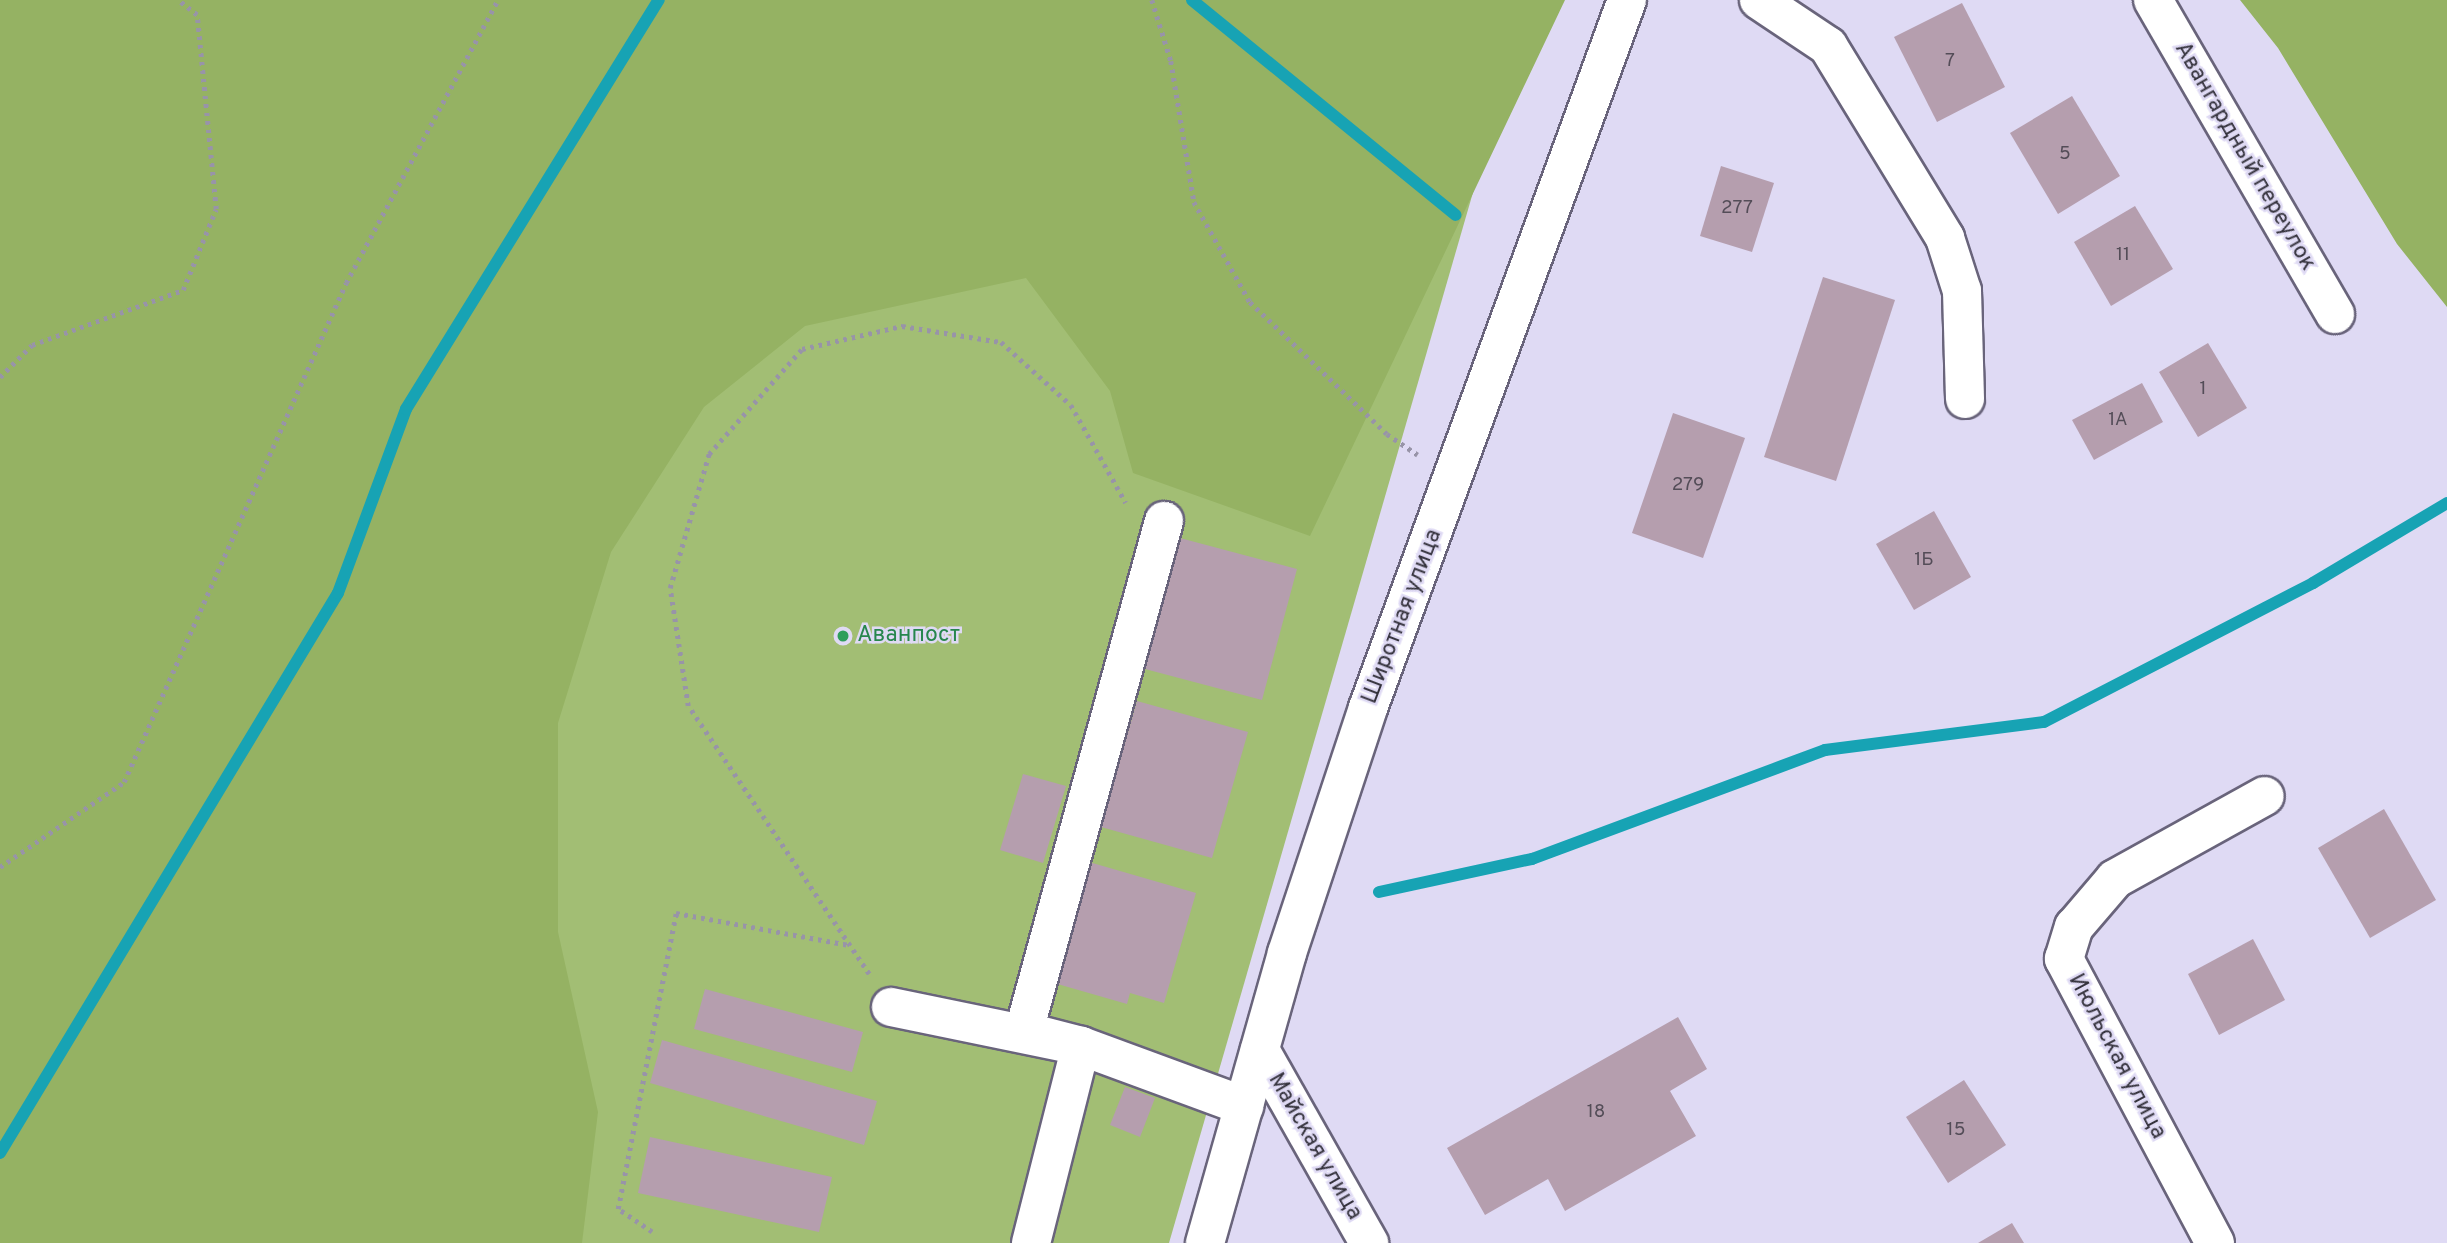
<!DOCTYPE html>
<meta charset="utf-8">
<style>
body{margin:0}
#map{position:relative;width:2447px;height:1243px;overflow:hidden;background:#dfdaf4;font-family:Overpass,sans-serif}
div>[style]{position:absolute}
.green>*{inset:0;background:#a2be74}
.forest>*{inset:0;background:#95b263}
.stream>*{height:12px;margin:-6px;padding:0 6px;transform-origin:6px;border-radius:6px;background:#17a3b4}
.building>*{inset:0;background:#b59eae}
.path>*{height:4.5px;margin-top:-2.25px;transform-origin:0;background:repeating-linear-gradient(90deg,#9894a8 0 3.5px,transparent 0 8.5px)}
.roads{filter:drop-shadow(2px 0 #69647b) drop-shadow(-2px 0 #69647b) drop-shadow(0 2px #69647b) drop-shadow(0 -2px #69647b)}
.minor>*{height:38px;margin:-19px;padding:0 19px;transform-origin:19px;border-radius:19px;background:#fff}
.dots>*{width:19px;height:19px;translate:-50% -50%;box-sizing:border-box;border:4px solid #dfdaf4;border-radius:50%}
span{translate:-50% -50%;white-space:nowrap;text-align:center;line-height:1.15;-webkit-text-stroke:5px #dfdaf4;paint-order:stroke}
.number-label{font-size:19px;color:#544d58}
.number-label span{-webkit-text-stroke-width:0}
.street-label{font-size:23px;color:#34323c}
.leisure-label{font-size:23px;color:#27864d}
.left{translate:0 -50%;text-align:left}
</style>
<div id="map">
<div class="green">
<i style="clip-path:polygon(699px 0,1467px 0,1520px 30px,1169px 1243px,2px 1243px)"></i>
</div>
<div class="forest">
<i style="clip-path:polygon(0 0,1565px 0,1310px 536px,1133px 473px,1110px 391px,1026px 278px,805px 326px,704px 407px,611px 552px,558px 723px,558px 932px,598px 1112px,582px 1243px,0 1243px)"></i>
<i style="clip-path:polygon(2240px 0,2447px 0,2447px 307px,2397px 244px,2278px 48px)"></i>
</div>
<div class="stream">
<i style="left:1192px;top:0;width:340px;rotate:39.2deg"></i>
<i style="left:1379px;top:892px;width:157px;rotate:-12.2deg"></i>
<i style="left:1532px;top:859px;width:313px;rotate:-20.4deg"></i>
<i style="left:1825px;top:750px;width:221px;rotate:-7.3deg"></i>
<i style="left:2044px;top:722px;width:303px;rotate:-27.3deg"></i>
<i style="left:2313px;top:583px;width:156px;rotate:-30.8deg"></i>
<i style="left:0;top:1153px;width:654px;rotate:-58.89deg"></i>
<i style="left:338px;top:593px;width:196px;rotate:-69.7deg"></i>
<i style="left:406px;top:409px;width:481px;rotate:-58.3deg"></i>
</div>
<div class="building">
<i style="clip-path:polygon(1962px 3px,2005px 87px,1937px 122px,1894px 37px)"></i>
<i style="clip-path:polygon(2072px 96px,2120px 176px,2058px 214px,2010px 133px)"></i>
<i style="clip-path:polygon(1721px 166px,1774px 183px,1752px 252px,1700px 236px)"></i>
<i style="clip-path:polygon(2135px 206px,2173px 269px,2111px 306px,2074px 242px)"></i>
<i style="clip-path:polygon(1823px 277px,1895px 300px,1836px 481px,1764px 457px)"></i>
<i style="clip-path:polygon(2208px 343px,2247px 408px,2198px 437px,2159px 372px)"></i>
<i style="clip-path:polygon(2142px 383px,2163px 422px,2094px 460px,2072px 420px)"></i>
<i style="clip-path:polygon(1673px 413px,1745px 438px,1703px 558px,1632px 533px)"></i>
<i style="clip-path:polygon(1934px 511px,1971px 577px,1914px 610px,1876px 544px)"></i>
<i style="clip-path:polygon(1180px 538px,1297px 569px,1262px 700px,1145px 669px)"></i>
<i style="clip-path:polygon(1137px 701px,1248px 732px,1212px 858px,1101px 827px)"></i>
<i style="clip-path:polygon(1023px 774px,1066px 786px,1043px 863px,1000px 850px)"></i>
<i style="clip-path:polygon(2384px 809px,2436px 900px,2370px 938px,2318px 848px)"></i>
<i style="clip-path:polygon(1089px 862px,1196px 893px,1164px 1003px,1130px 993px,1127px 1004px,1054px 983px)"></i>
<i style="clip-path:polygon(2253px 939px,2285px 1000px,2219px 1035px,2188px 974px)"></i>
<i style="clip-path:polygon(705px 989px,863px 1032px,852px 1072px,694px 1029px)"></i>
<i style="clip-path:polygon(1678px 1017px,1707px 1069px,1670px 1091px,1696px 1136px,1565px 1211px,1548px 1179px,1485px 1215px,1447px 1148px)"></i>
<i style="clip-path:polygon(662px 1040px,877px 1101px,864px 1145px,650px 1083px)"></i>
<i style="clip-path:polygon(1964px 1080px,2006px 1145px,1948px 1183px,1906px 1117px)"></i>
<i style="clip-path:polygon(1125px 1087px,1155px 1098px,1140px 1137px,1110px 1125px)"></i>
<i style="clip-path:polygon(650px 1137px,832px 1177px,819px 1232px,638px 1193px)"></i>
<i style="clip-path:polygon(2012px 1223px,2024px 1243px,1978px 1243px)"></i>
</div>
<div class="path">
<i style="left:1152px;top:0;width:64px;rotate:72.7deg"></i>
<i style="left:1171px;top:61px;width:143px;rotate:80.7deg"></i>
<i style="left:1194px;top:202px;width:115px;rotate:60.8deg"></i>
<i style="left:1250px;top:302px;width:190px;rotate:43.9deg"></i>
<i style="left:1387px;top:434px;width:37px;rotate:34deg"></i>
<i style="left:0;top:377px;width:45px;rotate:-45deg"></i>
<i style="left:32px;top:345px;width:161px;rotate:-20deg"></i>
<i style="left:183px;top:290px;width:87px;rotate:-67.8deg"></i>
<i style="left:216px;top:209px;width:195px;rotate:-95.6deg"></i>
<i style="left:197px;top:15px;width:24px;rotate:-142deg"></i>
<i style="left:0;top:867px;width:150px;rotate:-34.4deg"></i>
<i style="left:124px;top:782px;width:546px;rotate:-66.02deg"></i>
<i style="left:346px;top:283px;width:321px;rotate:-61.8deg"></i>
<i style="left:869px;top:974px;width:323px;rotate:-124deg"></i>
<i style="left:688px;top:706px;width:119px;rotate:-98.7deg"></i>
<i style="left:670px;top:588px;width:140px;rotate:-73.8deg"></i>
<i style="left:709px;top:454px;width:140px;rotate:-48.5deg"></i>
<i style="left:802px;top:349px;width:103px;rotate:-13deg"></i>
<i style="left:902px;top:326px;width:100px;rotate:9.2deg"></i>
<i style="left:1001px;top:342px;width:94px;rotate:42deg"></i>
<i style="left:1071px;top:405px;width:112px;rotate:60.7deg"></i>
<i style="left:652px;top:1232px;width:41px;rotate:-145.9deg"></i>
<i style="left:618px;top:1209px;width:302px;rotate:-78.9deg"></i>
<i style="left:676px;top:913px;width:176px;rotate:10.5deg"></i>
</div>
<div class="roads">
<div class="minor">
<i style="left:1759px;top:0;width:83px;rotate:33.7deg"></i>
<i style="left:1828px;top:46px;width:225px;rotate:58.6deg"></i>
<i style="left:1945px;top:238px;width:56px;rotate:72.2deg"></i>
<i style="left:1962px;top:291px;width:108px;rotate:88.4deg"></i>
<i style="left:2153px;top:0;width:363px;rotate:59.9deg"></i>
<i style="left:891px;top:1007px;width:194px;rotate:11.6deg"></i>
<i style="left:1081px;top:1046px;width:174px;rotate:20.2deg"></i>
<i style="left:1260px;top:1050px;width:222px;rotate:60.5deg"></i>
<i style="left:1031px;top:1243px;width:203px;rotate:-75.8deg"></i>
<i style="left:1081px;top:1046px;width:59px;rotate:-165.3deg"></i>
<i style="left:1024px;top:1031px;width:529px;rotate:-74.65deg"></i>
<i style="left:1205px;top:1243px;width:301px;rotate:-74.2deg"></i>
<i style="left:1287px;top:953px;width:258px;rotate:-71.7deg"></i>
<i style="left:1368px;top:708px;width:754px;rotate:-69.91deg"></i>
<i style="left:2215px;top:1243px;width:322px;rotate:-118deg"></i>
<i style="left:2064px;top:959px;width:34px;rotate:-73deg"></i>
<i style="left:2074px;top:927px;width:63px;rotate:-49.5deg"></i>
<i style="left:2115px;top:879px;width:171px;rotate:-29deg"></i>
</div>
</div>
<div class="dots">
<i style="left:843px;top:636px;background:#2e9e5b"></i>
</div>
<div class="number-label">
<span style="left:1950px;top:62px">7</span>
<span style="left:2065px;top:155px">5</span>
<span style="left:1737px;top:209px">277</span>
<span style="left:2123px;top:256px">11</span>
<span style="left:2203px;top:390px">1</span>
<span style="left:2118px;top:421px">1А</span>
<span style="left:1688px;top:486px">279</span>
<span style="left:1924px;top:561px">1Б</span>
<span style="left:1596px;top:1113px">18</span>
<span style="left:1956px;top:1131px">15</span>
</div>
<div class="street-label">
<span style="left:2244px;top:157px;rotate:60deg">Авангардный переулок</span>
<span style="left:1403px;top:617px;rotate:-69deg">Широтная улица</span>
<span style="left:2116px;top:1057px;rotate:62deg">Июльская улица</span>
<span style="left:1314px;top:1147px;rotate:60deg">Майская улица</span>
</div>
<div class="leisure-label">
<span class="left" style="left:857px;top:636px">Аванпост</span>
</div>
</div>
